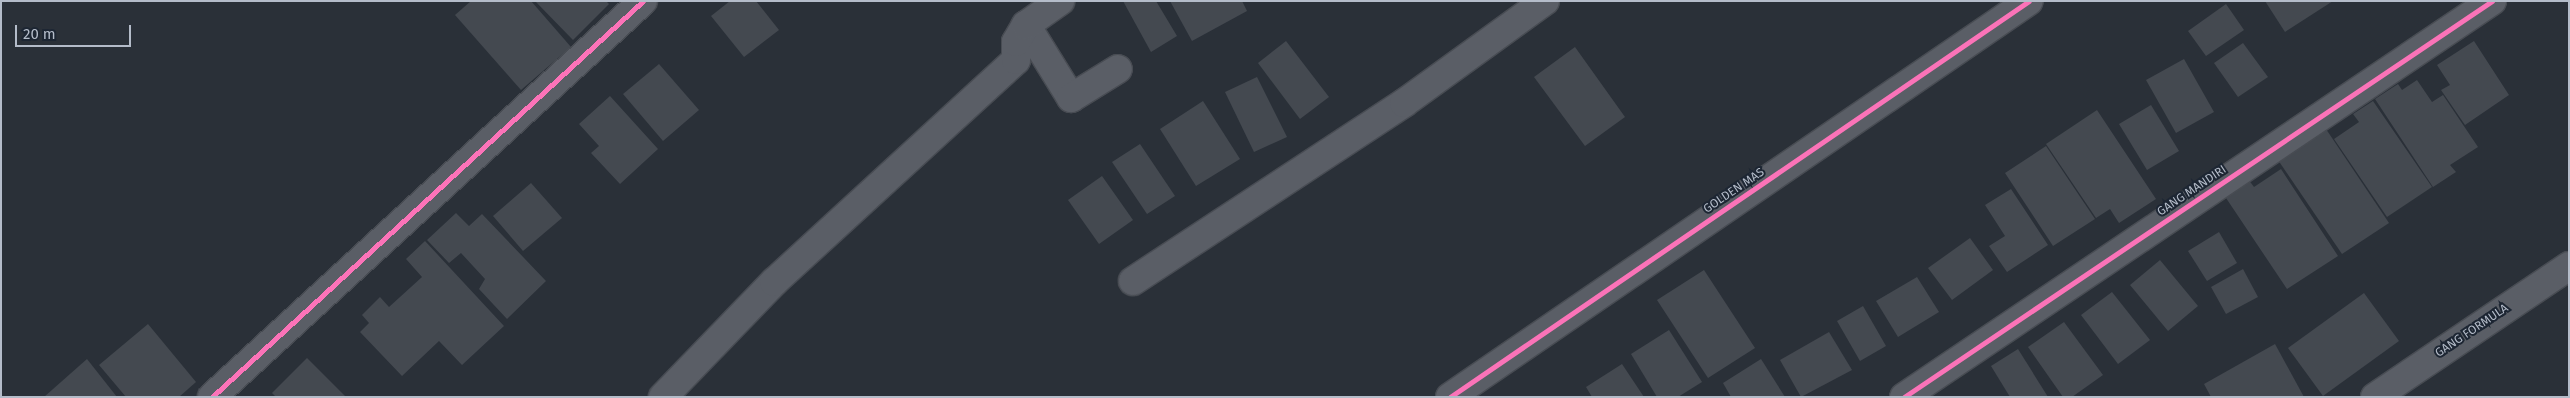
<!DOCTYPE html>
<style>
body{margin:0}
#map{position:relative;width:2570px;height:398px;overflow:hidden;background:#2a3038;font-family:"Fira Sans",sans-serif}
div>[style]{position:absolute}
.building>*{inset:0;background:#444950}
.roads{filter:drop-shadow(1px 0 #484c53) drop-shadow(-1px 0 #484c53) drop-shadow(0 1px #484c53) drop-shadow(0 -1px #484c53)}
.minor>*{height:28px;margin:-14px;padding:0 14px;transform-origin:14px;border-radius:14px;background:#5a5e66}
.cycleway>*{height:5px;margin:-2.5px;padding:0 2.5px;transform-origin:2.5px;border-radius:2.5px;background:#fb73b8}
span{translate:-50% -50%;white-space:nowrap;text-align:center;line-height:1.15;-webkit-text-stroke:4px #1d2633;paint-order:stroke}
.street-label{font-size:12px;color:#b4bcc9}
.frame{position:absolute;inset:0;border:2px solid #b4bcc9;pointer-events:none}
.scale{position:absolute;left:15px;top:25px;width:116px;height:22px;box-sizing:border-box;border:2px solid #b4bcc9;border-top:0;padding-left:6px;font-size:15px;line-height:18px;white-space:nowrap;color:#b4bcc9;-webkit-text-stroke:4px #1d2633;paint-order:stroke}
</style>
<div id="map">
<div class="building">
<i style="clip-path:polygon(471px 1px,531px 1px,571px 47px,521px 90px,455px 15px)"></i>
<i style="clip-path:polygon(535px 1px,606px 1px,609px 4px,573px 40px)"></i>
<i style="clip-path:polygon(730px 1px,756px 1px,779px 30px,744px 57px,711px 16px)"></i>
<i style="clip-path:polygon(1123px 1px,1156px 1px,1177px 36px,1151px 52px)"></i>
<i style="clip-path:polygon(1170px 1px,1242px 1px,1247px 11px,1192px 41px)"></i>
<i style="clip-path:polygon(2265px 1px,2333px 1px,2285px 32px)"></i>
<i style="clip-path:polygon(2226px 4px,2244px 30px,2206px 56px,2188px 31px)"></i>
<i style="clip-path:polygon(1286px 41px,1329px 97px,1300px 119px,1258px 63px)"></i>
<i style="clip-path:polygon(2474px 41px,2509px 95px,2465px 125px,2441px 90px,2450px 85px,2437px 65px)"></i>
<i style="clip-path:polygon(2243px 43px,2268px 77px,2238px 97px,2214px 63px)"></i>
<i style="clip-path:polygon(1575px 47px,1625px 117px,1585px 146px,1534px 77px)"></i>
<i style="clip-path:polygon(2184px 59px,2214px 112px,2176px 133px,2146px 80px)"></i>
<i style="clip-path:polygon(659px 64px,699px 110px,663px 141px,623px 94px)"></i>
<i style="clip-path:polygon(1257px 77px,1287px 137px,1254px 152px,1225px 92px)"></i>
<i style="clip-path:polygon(2417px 80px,2432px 102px,2443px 95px,2478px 147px,2450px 165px,2456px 172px,2433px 187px,2375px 99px,2398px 84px,2402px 90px)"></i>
<i style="clip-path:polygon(610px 96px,658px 149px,620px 184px,591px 153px,599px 146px,579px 124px)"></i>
<i style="clip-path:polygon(1203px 101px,1240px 159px,1196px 186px,1160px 129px)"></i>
<i style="clip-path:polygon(2373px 101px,2432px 187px,2387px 217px,2334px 139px,2359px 122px,2353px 114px)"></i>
<i style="clip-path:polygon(2151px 105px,2179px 151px,2147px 170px,2119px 124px)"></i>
<i style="clip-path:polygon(2097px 110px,2156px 199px,2119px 223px,2110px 209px,2096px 218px,2046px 144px)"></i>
<i style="clip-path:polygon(2326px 129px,2389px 223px,2342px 254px,2278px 160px)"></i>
<i style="clip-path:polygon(1140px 144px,1175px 196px,1147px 214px,1112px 162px)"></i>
<i style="clip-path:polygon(2046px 146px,2095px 219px,2053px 246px,2005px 173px)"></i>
<i style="clip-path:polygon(2281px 169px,2338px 256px,2287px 289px,2224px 195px,2248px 179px,2254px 187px)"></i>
<i style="clip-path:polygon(1102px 176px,1133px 220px,1099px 244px,1068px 200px)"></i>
<i style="clip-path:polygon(531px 183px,562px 218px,523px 251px,493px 216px)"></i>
<i style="clip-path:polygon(2011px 189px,2048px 245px,2007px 272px,1989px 246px,2005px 236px,1985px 205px)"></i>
<i style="clip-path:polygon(456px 213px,469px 226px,482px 214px,546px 281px,507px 319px,479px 289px,485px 279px,461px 253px,449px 263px,427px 240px)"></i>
<i style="clip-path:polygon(2219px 232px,2237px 263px,2207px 281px,2188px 251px)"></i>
<i style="clip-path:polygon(1970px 238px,1993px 270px,1952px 300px,1928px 268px)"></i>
<i style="clip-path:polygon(425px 241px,504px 326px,462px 365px,439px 341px,402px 376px,360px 332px,369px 323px,362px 315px,380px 297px,389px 307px,422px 277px,406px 259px)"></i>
<i style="clip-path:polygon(2160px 260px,2198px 306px,2168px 331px,2130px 285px)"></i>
<i style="clip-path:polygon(2243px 269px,2258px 297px,2226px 314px,2211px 287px)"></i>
<i style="clip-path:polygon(1704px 270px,1755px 348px,1708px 378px,1657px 300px)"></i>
<i style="clip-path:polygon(1917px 277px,1939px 312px,1898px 337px,1876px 301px)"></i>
<i style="clip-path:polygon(2112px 292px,2150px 340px,2118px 364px,2081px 315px)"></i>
<i style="clip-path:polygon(2364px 293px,2399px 341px,2323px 396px,2288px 348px)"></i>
<i style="clip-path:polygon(1863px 306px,1886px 346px,1860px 361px,1837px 321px)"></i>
<i style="clip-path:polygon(2064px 322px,2103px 375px,2072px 397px,2063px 397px,2028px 347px)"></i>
<i style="clip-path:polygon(148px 324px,196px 382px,179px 397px,126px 397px,99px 365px)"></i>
<i style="clip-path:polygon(1669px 330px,1702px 382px,1678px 397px,1657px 397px,1631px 354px)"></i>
<i style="clip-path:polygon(1829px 332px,1852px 370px,1801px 397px,1780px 360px)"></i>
<i style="clip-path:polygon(2275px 344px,2304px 397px,2211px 397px,2204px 384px)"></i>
<i style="clip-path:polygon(2018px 349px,2048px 397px,2010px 397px,1991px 366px)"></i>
<i style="clip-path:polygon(307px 358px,346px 397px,276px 397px,272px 393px)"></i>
<i style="clip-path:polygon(87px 359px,117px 397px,44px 397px)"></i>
<i style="clip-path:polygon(1761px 359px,1785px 397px,1731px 397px,1723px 383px)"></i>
<i style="clip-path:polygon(1622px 364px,1644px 397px,1592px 397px,1586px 387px)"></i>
</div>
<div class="roads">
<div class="minor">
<i style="left:1026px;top:25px;width:86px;rotate:58.3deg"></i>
<i style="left:1071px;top:98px;width:55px;rotate:-31.7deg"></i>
<i style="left:1133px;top:281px;width:324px;rotate:-33.3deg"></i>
<i style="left:1404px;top:103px;width:174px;rotate:-35.9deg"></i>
<i style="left:212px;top:397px;width:585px;rotate:-42.58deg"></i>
<i style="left:663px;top:397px;width:160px;rotate:-46deg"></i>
<i style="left:774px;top:282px;width:328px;rotate:-42.5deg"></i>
<i style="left:1016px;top:60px;width:18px;rotate:-90deg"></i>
<i style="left:1016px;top:42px;width:20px;rotate:-60deg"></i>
<i style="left:1026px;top:25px;width:42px;rotate:-35.2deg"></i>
<i style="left:1450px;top:397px;width:701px;rotate:-34.37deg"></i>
<i style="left:1904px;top:397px;width:709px;rotate:-33.96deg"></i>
<i style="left:2375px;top:397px;width:234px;rotate:-34deg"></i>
</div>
</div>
<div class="cycleway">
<i style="left:212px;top:397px;width:585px;rotate:-42.58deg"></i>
<i style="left:1450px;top:397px;width:701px;rotate:-34.37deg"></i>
<i style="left:1904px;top:397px;width:709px;rotate:-33.96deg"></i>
</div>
<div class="street-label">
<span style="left:1734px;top:191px;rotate:-34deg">GOLDEN MAS</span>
<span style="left:2192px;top:191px;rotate:-34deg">GANG MANDIRI</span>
<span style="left:2472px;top:331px;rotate:-34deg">GANG FORMULA</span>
</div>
<div class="frame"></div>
<div class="scale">20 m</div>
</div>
